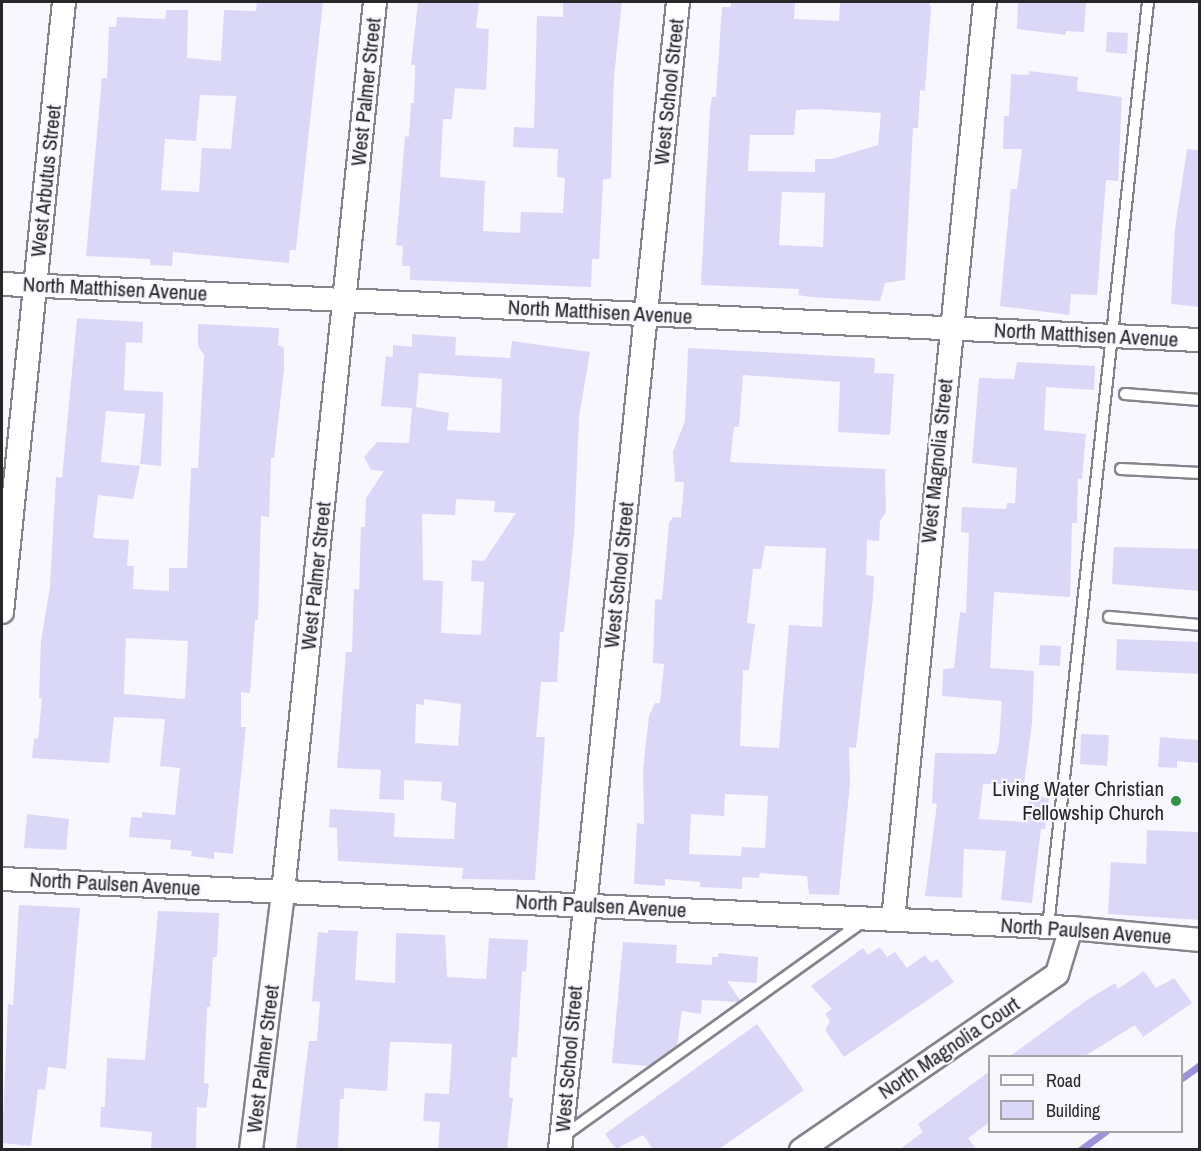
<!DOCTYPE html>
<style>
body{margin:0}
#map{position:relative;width:1201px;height:1151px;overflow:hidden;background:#f8f7fe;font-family:"Archivo Narrow",sans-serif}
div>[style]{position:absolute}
.stream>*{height:7px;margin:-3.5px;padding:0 3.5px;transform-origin:3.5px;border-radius:3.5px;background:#9c91da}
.building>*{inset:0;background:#dbd8f7}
.roads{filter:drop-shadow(2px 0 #84848b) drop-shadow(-2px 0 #84848b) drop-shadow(0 2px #84848b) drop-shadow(0 -2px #84848b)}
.lane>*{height:10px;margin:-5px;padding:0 5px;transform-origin:5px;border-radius:5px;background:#fff}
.street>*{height:22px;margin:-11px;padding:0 11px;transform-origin:11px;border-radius:11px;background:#fff}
.dots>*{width:16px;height:16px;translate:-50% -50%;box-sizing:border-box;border:3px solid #f8f7fe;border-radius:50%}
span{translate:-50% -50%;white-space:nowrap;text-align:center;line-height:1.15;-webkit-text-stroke:4.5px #f8f7fe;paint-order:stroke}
.street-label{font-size:21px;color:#27272a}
.poi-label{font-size:21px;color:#27272a}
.right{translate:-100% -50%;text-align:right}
.frame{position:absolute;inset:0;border:3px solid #27272a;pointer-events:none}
.legend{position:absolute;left:988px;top:1055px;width:195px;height:78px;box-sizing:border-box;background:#f8f7fe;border:2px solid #a4a4a9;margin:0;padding:8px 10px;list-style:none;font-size:18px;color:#27272a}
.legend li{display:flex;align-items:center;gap:12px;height:30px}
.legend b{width:30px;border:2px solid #a4a4a9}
</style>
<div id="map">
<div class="stream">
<i style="left:1182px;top:1078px;width:22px;rotate:-36deg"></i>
<i style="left:1080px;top:1150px;width:31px;rotate:-36deg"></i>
</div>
<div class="building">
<i style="clip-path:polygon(evenodd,257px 2px,323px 2px,296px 250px,290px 250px,289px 263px,173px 252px,172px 266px,150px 265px,150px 259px,86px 256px,102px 78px,107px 78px,109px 27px,116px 27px,117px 17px,165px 19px,166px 10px,188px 10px,187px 58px,221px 61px,224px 10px,256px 11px,257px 2px,200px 95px,236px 96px,231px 149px,202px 148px,199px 192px,161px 190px,165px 139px,196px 141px,200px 95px)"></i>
<i style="clip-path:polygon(418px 2px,479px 2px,476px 28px,489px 29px,486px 90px,455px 88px,452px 119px,443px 119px,440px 177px,485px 181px,483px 231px,520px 233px,521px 212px,563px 213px,565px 178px,557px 177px,558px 149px,513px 147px,514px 127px,534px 128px,537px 16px,563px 17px,563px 2px,622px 2px,614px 77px,611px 178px,603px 180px,599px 259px,592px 259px,591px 287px,410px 280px,410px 266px,402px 266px,403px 246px,396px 245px,405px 136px,409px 137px,411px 103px,414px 103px,415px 65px,411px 65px)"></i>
<i style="clip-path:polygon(evenodd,731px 2px,795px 2px,794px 19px,839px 21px,840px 2px,929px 2px,931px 7px,925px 91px,920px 90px,918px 128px,913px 128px,905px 280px,885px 283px,880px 301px,810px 297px,798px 295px,799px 289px,701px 285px,710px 109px,712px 97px,716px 97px,722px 7px,731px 7px,731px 2px,817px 109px,881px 113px,878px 145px,832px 159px,815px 159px,815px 172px,748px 171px,750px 135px,794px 135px,796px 110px,817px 109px,731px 2px,782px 192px,825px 193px,823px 247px,779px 245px,782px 192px)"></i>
<i style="clip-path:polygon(1018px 2px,1086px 3px,1084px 32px,1066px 31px,1066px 35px,1017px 29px)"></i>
<i style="clip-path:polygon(1107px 32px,1128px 33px,1127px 54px,1106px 52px)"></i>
<i style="clip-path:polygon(1029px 71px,1078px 77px,1077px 91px,1122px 97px,1118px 181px,1106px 180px,1097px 295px,1071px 294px,1069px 315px,1000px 306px,1011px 189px,1017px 189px,1022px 149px,1003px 149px,1004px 116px,1009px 116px,1011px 74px,1029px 75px)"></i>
<i style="clip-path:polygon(1187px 149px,1200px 150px,1200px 307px,1171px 304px,1175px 229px)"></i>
<i style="clip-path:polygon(evenodd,77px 318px,143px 322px,142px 343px,126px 342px,124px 390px,163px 392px,161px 466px,140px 464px,145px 414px,106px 411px,101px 462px,140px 466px,133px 499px,98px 495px,93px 538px,129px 540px,127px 566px,134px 566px,133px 589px,169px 591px,169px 568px,187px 568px,191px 468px,198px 468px,204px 355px,198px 346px,198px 324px,279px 328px,278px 345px,284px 348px,284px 369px,274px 458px,271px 458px,269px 517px,261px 516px,258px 620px,255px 620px,250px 693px,241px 692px,241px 727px,246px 727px,233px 854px,214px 852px,214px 859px,191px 856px,192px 851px,170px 849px,171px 840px,129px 837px,131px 817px,142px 818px,142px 812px,175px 815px,180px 768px,160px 766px,165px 719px,114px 717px,109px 763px,32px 758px,34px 738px,38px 739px,42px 698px,39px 698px,41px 641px,50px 587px,56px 477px,62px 478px,77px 318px,126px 638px,188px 641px,185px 699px,124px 694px,126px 638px)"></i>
<i style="clip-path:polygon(evenodd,412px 334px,456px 337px,455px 355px,510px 358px,512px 341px,590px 352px,579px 417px,574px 535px,564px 632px,560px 632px,557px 682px,541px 682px,536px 737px,545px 737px,535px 880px,462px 879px,463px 868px,338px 861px,337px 828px,329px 827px,330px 809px,395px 813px,394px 837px,454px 839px,456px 803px,441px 800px,442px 782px,404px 780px,404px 800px,379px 799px,381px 770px,337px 768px,346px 652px,352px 652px,354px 589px,359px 590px,361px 527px,365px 527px,366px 498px,384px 471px,371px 470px,364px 457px,377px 442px,409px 443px,412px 408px,381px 406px,386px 356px,393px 357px,393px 345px,412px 347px,412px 334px,419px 373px,502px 379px,500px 433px,447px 430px,449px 413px,416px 407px,419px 373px,412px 334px,456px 499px,495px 501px,494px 512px,516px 513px,484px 561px,472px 560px,471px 581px,484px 582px,481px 635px,441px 633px,443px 581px,423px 580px,422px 514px,455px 515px,456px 499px,412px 334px,424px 699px,461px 704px,458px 746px,415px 743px,416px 704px,424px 705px,424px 699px)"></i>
<i style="clip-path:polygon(evenodd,688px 348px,875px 358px,874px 373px,894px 374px,890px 435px,838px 432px,840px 382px,743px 375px,739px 427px,734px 427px,730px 462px,885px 469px,886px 512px,880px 521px,879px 541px,867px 540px,866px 575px,874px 576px,873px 597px,856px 748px,849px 747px,850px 783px,839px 895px,809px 894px,807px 876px,760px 873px,759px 878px,742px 877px,742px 889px,700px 887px,700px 882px,665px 879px,665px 886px,634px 884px,637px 823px,644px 824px,643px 770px,649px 716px,655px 703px,660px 703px,664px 664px,653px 663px,655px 599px,662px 600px,669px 523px,673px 517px,681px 518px,684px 482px,675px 482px,673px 452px,685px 421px,688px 348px,765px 546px,826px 548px,822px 627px,789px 625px,779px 748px,740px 746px,743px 670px,749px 670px,755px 624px,747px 623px,753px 569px,761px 569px,765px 546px,688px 348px,725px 794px,768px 796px,765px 848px,742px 847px,741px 856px,689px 854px,691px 814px,724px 816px,725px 794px)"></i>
<i style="clip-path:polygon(1017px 362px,1095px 366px,1094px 390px,1046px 387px,1044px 430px,1086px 434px,1082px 479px,1078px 479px,1077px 523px,1072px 523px,1070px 597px,994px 592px,990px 668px,1034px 671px,1032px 723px,1024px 784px,983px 784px,979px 819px,1026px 822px,1030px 795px,1049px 798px,1045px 829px,1041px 829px,1032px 903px,1001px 900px,1006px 851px,964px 849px,962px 898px,925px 896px,937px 804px,932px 803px,935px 753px,996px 754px,999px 743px,1002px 701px,942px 696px,943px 669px,954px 668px,960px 612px,966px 613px,969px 533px,961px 532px,962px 507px,1006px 509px,1007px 503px,1015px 503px,1017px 468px,972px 463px,979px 378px,1014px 379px)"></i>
<i style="clip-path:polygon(1114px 547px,1200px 549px,1200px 591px,1112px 584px)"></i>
<i style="clip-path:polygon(1117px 639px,1200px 642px,1200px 674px,1116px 670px)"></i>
<i style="clip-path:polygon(1040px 645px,1061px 646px,1060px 666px,1039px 665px)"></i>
<i style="clip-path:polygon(1081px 734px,1109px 735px,1107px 766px,1080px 764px)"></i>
<i style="clip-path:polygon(1160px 737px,1200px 740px,1200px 763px,1177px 761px,1177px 768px,1158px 767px)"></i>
<i style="clip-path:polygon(27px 814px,69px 819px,66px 850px,24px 848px)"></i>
<i style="clip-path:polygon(1147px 830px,1200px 832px,1200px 920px,1108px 914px,1111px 862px,1146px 864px)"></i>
<i style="clip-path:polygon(19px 905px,80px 908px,66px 1069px,48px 1067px,45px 1090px,38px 1089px,31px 1146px,2px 1143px,8px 1004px,13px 1005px)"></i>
<i style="clip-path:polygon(158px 911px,219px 913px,217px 957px,213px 957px,210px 1007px,207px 1007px,204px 1083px,209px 1084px,206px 1108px,197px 1107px,196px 1149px,151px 1149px,152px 1132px,100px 1127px,101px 1107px,105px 1107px,107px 1058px,145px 1060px)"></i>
<i style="clip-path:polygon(328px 930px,358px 931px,355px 980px,395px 983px,396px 933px,445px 935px,447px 977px,486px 979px,489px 938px,528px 940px,526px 972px,522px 971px,517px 1058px,512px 1057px,511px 1063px,509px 1097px,513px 1098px,507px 1149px,438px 1149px,440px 1122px,423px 1121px,425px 1093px,449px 1094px,452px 1044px,404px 1042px,390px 1042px,387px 1091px,344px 1088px,344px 1099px,340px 1099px,338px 1149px,296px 1149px,308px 1048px,309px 1041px,317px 1041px,320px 1002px,312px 1001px,318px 932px,328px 933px)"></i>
<i style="clip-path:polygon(623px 942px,677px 945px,676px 963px,712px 965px,712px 957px,718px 957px,718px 953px,758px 957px,757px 983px,727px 981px,740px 1000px,738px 1002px,702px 1000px,701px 1014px,682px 1011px,677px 1046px,649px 1066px,612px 1063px)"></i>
<i style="clip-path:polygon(880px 947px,887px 957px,895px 952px,907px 968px,925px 955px,931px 963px,937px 959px,954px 982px,844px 1057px,825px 1030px,830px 1021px,825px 1014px,832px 1009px,811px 986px,863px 948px,868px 955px)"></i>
<i style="clip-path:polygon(1144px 971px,1156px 988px,1174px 978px,1192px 1003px,1143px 1037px,1135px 1025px,1085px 1056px,1010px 1056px,1087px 1000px,1115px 983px,1118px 989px)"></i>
<i style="clip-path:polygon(757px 1024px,804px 1090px,719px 1149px,653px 1149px,643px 1135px,616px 1149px,605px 1134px)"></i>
<i style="clip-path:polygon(990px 1071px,990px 1122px,968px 1138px,976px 1149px,900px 1149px,923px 1132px,918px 1124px)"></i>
</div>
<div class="roads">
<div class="lane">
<i style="left:1125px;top:394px;width:75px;rotate:4.6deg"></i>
<i style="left:1121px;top:469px;width:79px;rotate:2.9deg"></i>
<i style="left:1109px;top:617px;width:91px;rotate:5deg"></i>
<i style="left:1048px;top:927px;width:930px;rotate:-83.83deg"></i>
<i style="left:562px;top:1137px;width:371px;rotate:-35.6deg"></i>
</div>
<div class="street">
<i style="left:2px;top:284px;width:1199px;rotate:2.68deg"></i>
<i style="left:2px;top:612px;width:613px;rotate:-84.2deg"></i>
<i style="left:2px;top:879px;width:1070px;rotate:2.62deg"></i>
<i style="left:1071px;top:928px;width:130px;rotate:5.3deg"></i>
<i style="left:893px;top:920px;width:923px;rotate:-84.28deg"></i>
<i style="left:251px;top:1150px;width:260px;rotate:-82.9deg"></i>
<i style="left:283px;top:892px;width:895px;rotate:-84.1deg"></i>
<i style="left:560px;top:1150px;width:1154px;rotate:-84.13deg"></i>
<i style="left:801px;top:1150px;width:311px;rotate:-34.5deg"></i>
<i style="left:1057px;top:974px;width:48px;rotate:-73.1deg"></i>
</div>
</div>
<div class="dots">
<i style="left:1176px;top:801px;background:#349245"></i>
</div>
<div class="street-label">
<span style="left:366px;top:92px;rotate:-84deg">West Palmer Street</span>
<span style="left:669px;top:92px;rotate:-84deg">West School Street</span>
<span style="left:46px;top:181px;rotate:-84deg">West Arbutus Street</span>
<span style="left:115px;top:289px;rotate:3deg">North Matthisen Avenue</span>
<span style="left:600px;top:312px;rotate:3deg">North Matthisen Avenue</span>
<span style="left:1086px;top:335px;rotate:3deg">North Matthisen Avenue</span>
<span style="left:937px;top:461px;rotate:-84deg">West Magnolia Street</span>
<span style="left:619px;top:575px;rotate:-84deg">West School Street</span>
<span style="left:316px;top:576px;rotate:-84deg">West Palmer Street</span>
<span style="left:115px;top:884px;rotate:3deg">North Paulsen Avenue</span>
<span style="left:601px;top:906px;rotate:3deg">North Paulsen Avenue</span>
<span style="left:1086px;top:931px;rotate:4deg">North Paulsen Avenue</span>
<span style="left:949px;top:1048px;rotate:-34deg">North Magnolia Court</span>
<span style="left:263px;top:1059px;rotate:-83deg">West Palmer Street</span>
<span style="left:569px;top:1059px;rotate:-85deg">West School Street</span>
</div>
<div class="poi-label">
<span class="right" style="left:1164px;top:801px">Living Water Christian<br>Fellowship Church</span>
</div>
<div class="frame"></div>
<ul class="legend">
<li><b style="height:8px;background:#fff"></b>Road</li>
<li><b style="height:16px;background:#dbd8f7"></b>Building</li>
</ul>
</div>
